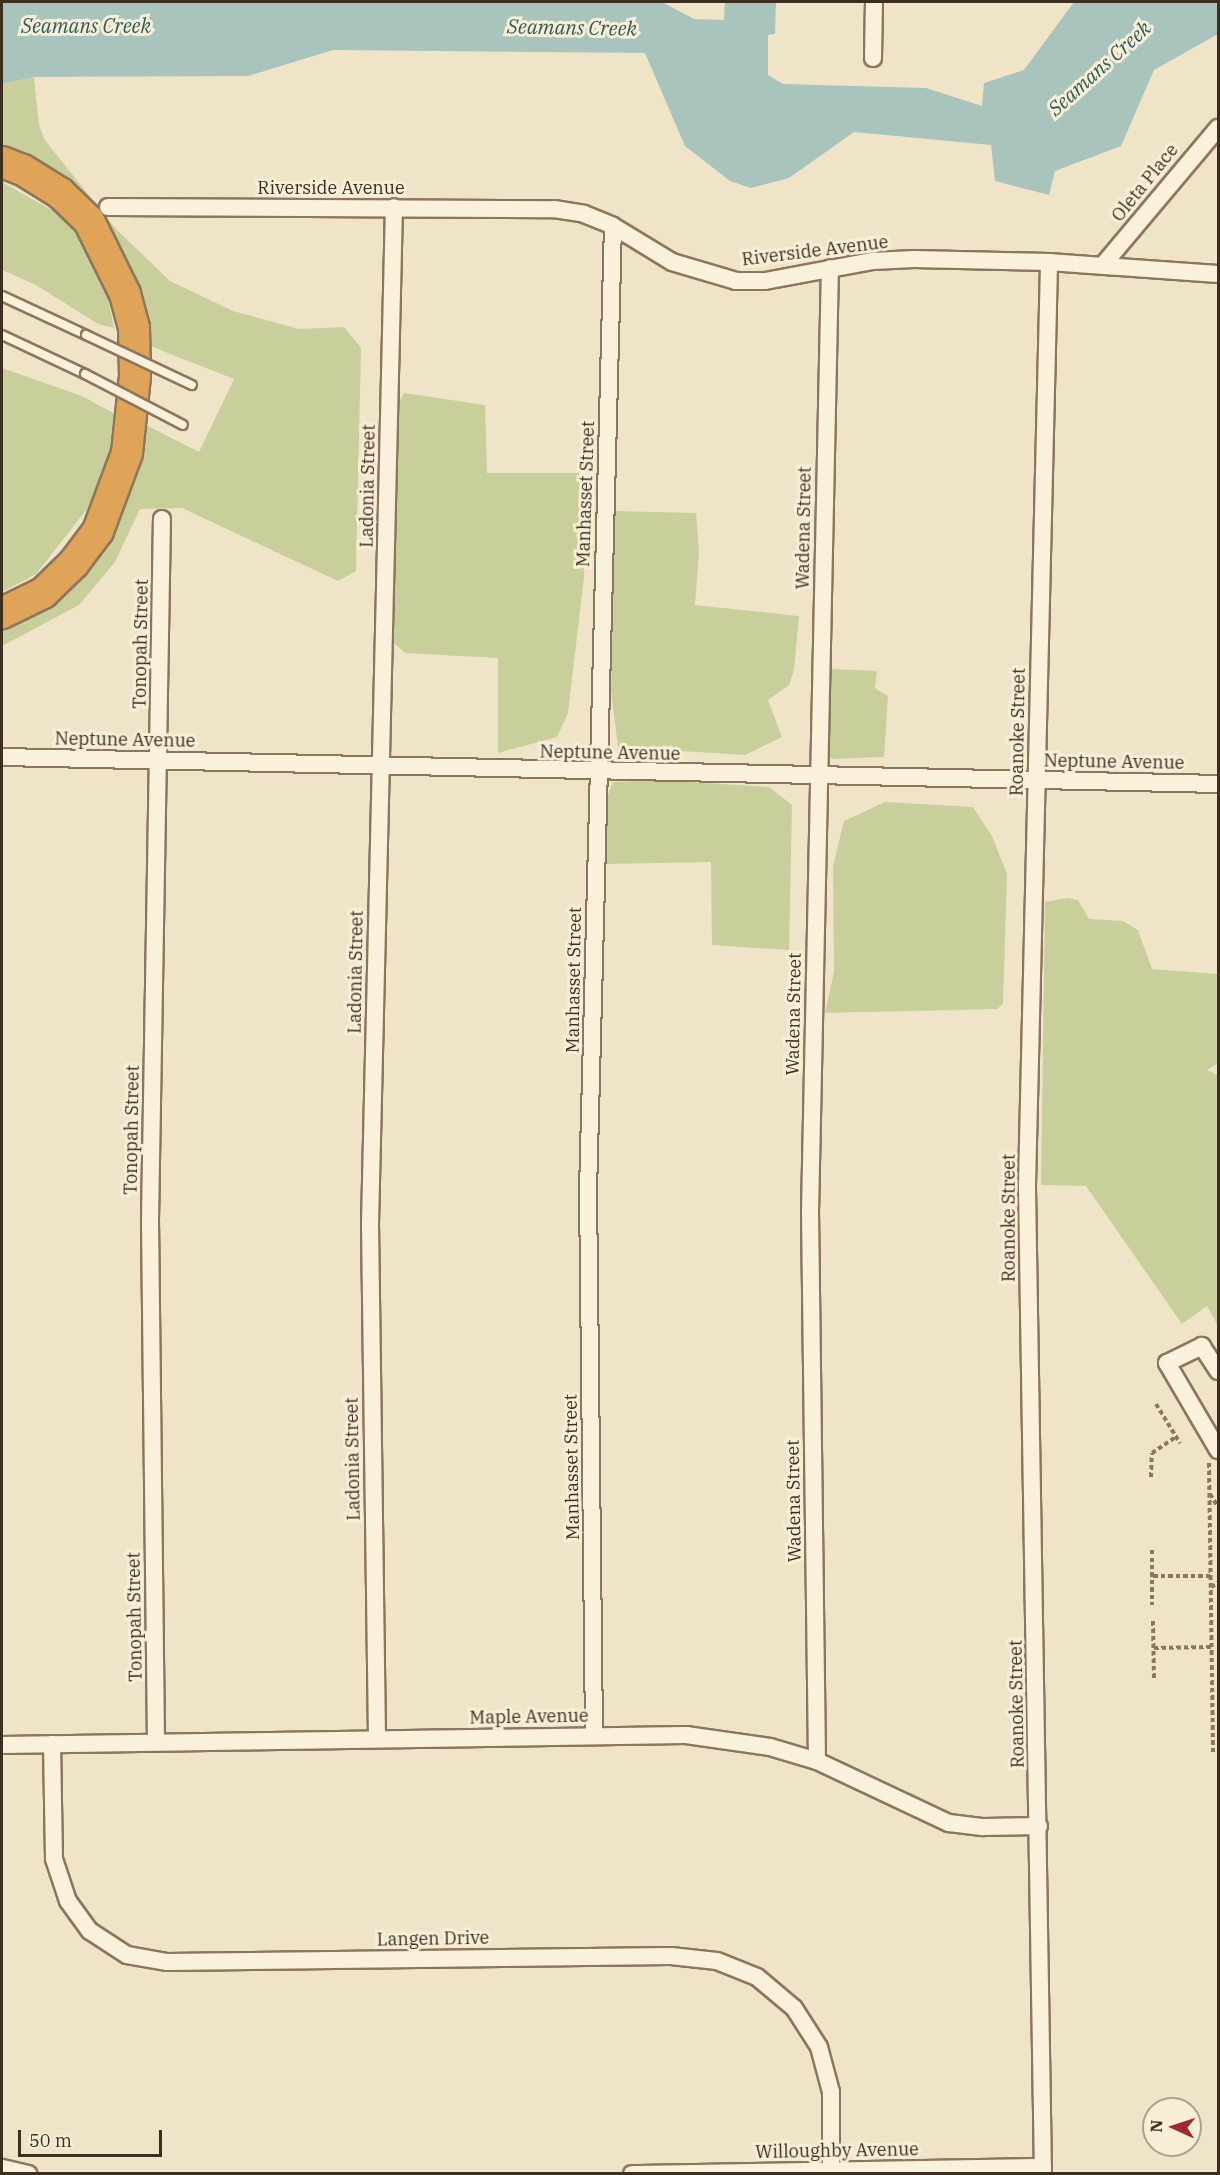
<!DOCTYPE html>
<style>
body{margin:0}
#map{position:relative;width:1220px;height:2175px;overflow:hidden;background:#f0e4c8;font-family:"IBM Plex Serif",serif}
div>[style]{position:absolute}
.green>*{inset:0;background:#c9cf9b}
.water>*{inset:0;background:#a9c4bc}
.path>*{height:4px;margin-top:-2px;transform-origin:0;background:repeating-linear-gradient(90deg,#8d765c 0 4.5px,transparent 0 7.5px)}
.roads{filter:drop-shadow(2px 0 #8d765c) drop-shadow(-2px 0 #8d765c) drop-shadow(0 2px #8d765c) drop-shadow(0 -2px #8d765c)}
.service>*{height:8px;margin:-4px;padding:0 4px;transform-origin:4px;border-radius:4px;background:#faf1dc}
.minor>*{height:16px;margin:-8px;padding:0 8px;transform-origin:8px;border-radius:8px;background:#faf1dc}
.motorway>*{height:30px;margin:-15px;padding:0 15px;transform-origin:15px;border-radius:15px;background:#e0a458}
.bridges{filter:drop-shadow(2px 0 #8d765c) drop-shadow(-2px 0 #8d765c) drop-shadow(0 2px #8d765c) drop-shadow(0 -2px #8d765c)}
.service-bridge>*{height:8px;margin:-4px;padding:0 4px;transform-origin:4px;border-radius:4px;background:#faf1dc}
span{translate:-50% -50%;white-space:nowrap;text-align:center;line-height:1.15;-webkit-text-stroke:6px #f7eed8;paint-order:stroke}
.street-label{font-size:18px;color:#3d2e20}
.water-label{font-size:20px;color:#2f5d5a;font-style:italic}
.frame{position:absolute;inset:0;border:3px solid #3d2e20;pointer-events:none}
.north{position:absolute;left:1142px;top:2097px;width:60px;height:60px;box-sizing:border-box;background:#f7eed8;border:2px solid #ada18e;border-radius:50%;rotate:273deg;font-size:16px;font-weight:700;line-height:24px;text-align:center;color:#3d2e20}
.north::after{content:'';display:block;margin:auto;width:21px;height:27px;background:#9e2a2b;clip-path:polygon(50% 0,100% 100%,50% 72%,0 100%)}
.scale{position:absolute;left:18px;top:2130px;width:144px;height:27px;box-sizing:border-box;border:3px solid #3d2e20;border-top:0;padding-left:8px;font-size:18px;line-height:21px;white-space:nowrap;color:#3d2e20;-webkit-text-stroke:4px #f7eed8;paint-order:stroke}
</style>
<div id="map">
<div class="green">
<i style="clip-path:polygon(34px 77px,39px 125px,44px 139px,115px 228px,170px 281px,233px 311px,299px 329px,344px 327px,361px 348px,356px 571px,338px 581px,182px 508px,140px 509px,115px 562px,79px 605px,2px 646px,2px 619px,65px 591px,140px 422px,199px 452px,234px 379px,145px 344px,138px 289px,125px 257px,97px 216px,52px 172px,22px 151px,2px 146px,2px 84px)"></i>
<i style="clip-path:polygon(2px 182px,62px 216px,89px 247px,106px 289px,114px 328px,98px 324px,36px 285px,2px 270px)"></i>
<i style="clip-path:polygon(2px 368px,82px 396px,115px 414px,120px 438px,87px 509px,36px 574px,2px 592px)"></i>
<i style="clip-path:polygon(404px 393px,485px 405px,487px 473px,584px 473px,584px 577px,568px 713px,557px 737px,498px 753px,498px 658px,405px 653px,394px 643px,397px 406px)"></i>
<i style="clip-path:polygon(615px 511px,696px 513px,699px 553px,695px 605px,799px 616px,794px 670px,789px 685px,768px 700px,782px 737px,745px 755px,618px 747px,611px 690px)"></i>
<i style="clip-path:polygon(831px 669px,877px 671px,875px 688px,888px 696px,884px 757px,832px 759px,825px 752px)"></i>
<i style="clip-path:polygon(658px 780px,769px 787px,792px 805px,789px 950px,712px 945px,711px 862px,603px 864px,607px 797px,613px 782px)"></i>
<i style="clip-path:polygon(885px 802px,973px 807px,992px 836px,1007px 874px,1003px 1004px,997px 1009px,825px 1013px,834px 972px,833px 866px,844px 821px)"></i>
<i style="clip-path:polygon(1067px 898px,1078px 900px,1089px 919px,1123px 921px,1138px 930px,1152px 969px,1218px 974px,1218px 1063px,1207px 1070px,1218px 1075px,1218px 1326px,1207px 1306px,1182px 1324px,1086px 1186px,1041px 1185px,1045px 902px)"></i>
</div>
<div class="water">
<i style="clip-path:polygon(2px 2px,662px 2px,694px 19px,724px 20px,725px 2px,776px 2px,775px 34px,768px 35px,768px 75px,783px 84px,926px 88px,982px 106px,984px 83px,1024px 70px,1074px 2px,1218px 2px,1218px 34px,1154px 70px,1121px 146px,1055px 171px,1049px 195px,995px 181px,991px 145px,854px 132px,789px 178px,751px 188px,730px 181px,685px 146px,645px 53px,333px 50px,248px 76px,34px 77px,2px 84px)"></i>
</div>
<div class="path">
<i style="left:1156px;top:1404px;width:46px;rotate:58.4deg"></i>
<i style="left:1209px;top:1463px;width:290px;rotate:89.2deg"></i>
<i style="left:1151px;top:1477px;width:24px;rotate:-88deg"></i>
<i style="left:1152px;top:1453px;width:29px;rotate:-34deg"></i>
<i style="left:1210px;top:1494px;width:15px;rotate:58deg"></i>
<i style="left:1152px;top:1550px;width:55px;rotate:90deg"></i>
<i style="left:1153px;top:1576px;width:58px"></i>
<i style="left:1211px;top:1587px;width:8px;rotate:-30deg"></i>
<i style="left:1153px;top:1621px;width:57px;rotate:89deg"></i>
<i style="left:1154px;top:1648px;width:57px;rotate:-1deg"></i>
</div>
<div class="roads">
<div class="service">
<i style="left:2px;top:296px;width:93px;rotate:24.9deg"></i>
<i style="left:2px;top:335px;width:92px;rotate:25.2deg"></i>
</div>
<div class="minor">
<i style="left:873px;top:58px;width:56px;rotate:-89deg"></i>
<i style="left:108px;top:207px;width:446px;rotate:0.3deg"></i>
<i style="left:554px;top:209px;width:30px;rotate:9deg"></i>
<i style="left:584px;top:214px;width:31px;rotate:22deg"></i>
<i style="left:613px;top:226px;width:69px;rotate:31.4deg"></i>
<i style="left:672px;top:262px;width:67px;rotate:16.5deg"></i>
<i style="left:736px;top:281px;width:29px"></i>
<i style="left:765px;top:281px;width:110px;rotate:-10.5deg"></i>
<i style="left:873px;top:261px;width:41px;rotate:-2.8deg"></i>
<i style="left:914px;top:259px;width:135px;rotate:1.3deg"></i>
<i style="left:1049px;top:262px;width:169px;rotate:4.1deg"></i>
<i style="left:1103px;top:265px;width:179px;rotate:-50deg"></i>
<i style="left:2px;top:757px;width:1216px;rotate:1.27deg"></i>
<i style="left:1218px;top:1371px;width:30px;rotate:-123deg"></i>
<i style="left:1202px;top:1346px;width:39px;rotate:154deg"></i>
<i style="left:1167px;top:1363px;width:101px;rotate:59.6deg"></i>
<i style="left:594px;top:1735px;width:543px;rotate:-90.63deg"></i>
<i style="left:588px;top:1192px;width:966px;rotate:-88.52deg"></i>
<i style="left:377px;top:1738px;width:514px;rotate:-90.78deg"></i>
<i style="left:370px;top:1224px;width:1017px;rotate:-88.65deg"></i>
<i style="left:156px;top:1742px;width:523px;rotate:-90.66deg"></i>
<i style="left:150px;top:1219px;width:700px;rotate:-89.02deg"></i>
<i style="left:52px;top:1744px;width:115px;rotate:89deg"></i>
<i style="left:54px;top:1859px;width:44px;rotate:71.6deg"></i>
<i style="left:68px;top:1901px;width:37px;rotate:54deg"></i>
<i style="left:90px;top:1931px;width:44px;rotate:33deg"></i>
<i style="left:127px;top:1955px;width:41px;rotate:9.9deg"></i>
<i style="left:167px;top:1962px;width:504px;rotate:-0.68deg"></i>
<i style="left:671px;top:1956px;width:46px;rotate:6.2deg"></i>
<i style="left:717px;top:1961px;width:43px;rotate:21.8deg"></i>
<i style="left:757px;top:1977px;width:48px;rotate:40deg"></i>
<i style="left:794px;top:2008px;width:46px;rotate:57.3deg"></i>
<i style="left:819px;top:2047px;width:47px;rotate:75.1deg"></i>
<i style="left:831px;top:2092px;width:78px;rotate:90deg"></i>
<i style="left:2px;top:1745px;width:684px;rotate:-0.84deg"></i>
<i style="left:686px;top:1735px;width:85px;rotate:8.1deg"></i>
<i style="left:770px;top:1747px;width:49px;rotate:16.6deg"></i>
<i style="left:817px;top:1761px;width:146px;rotate:25.2deg"></i>
<i style="left:949px;top:1823px;width:35px;rotate:7deg"></i>
<i style="left:984px;top:1827px;width:55px;rotate:-1deg"></i>
<i style="left:817px;top:1761px;width:549px;rotate:-90.73deg"></i>
<i style="left:810px;top:1212px;width:944px;rotate:-88.79deg"></i>
<i style="left:2px;top:2168px;width:27px;rotate:13deg"></i>
<i style="left:632px;top:2174px;width:411px;rotate:-1deg"></i>
<i style="left:1043px;top:2174px;width:990px;rotate:-90.93deg"></i>
<i style="left:1027px;top:1184px;width:922px;rotate:-88.63deg"></i>
</div>
<div class="motorway">
<i style="left:2px;top:162px;width:22px;rotate:21deg"></i>
<i style="left:23px;top:170px;width:44px;rotate:31.9deg"></i>
<i style="left:60px;top:193px;width:40px;rotate:44deg"></i>
<i style="left:89px;top:221px;width:81px;rotate:63.7deg"></i>
<i style="left:125px;top:294px;width:35px;rotate:75deg"></i>
<i style="left:134px;top:328px;width:48px;rotate:88.8deg"></i>
<i style="left:135px;top:376px;width:77px;rotate:95.9deg"></i>
<i style="left:127px;top:453px;width:83px;rotate:110.4deg"></i>
<i style="left:98px;top:531px;width:40px;rotate:127deg"></i>
<i style="left:74px;top:563px;width:43px;rotate:135.9deg"></i>
<i style="left:43px;top:593px;width:46px;rotate:154deg"></i>
</div>
</div>
<div class="bridges">
<div class="service-bridge">
<i style="left:86px;top:335px;width:117px;rotate:25.3deg"></i>
<i style="left:85px;top:374px;width:110px;rotate:27.5deg"></i>
</div>
</div>
<div class="street-label">
<span style="left:1145px;top:183px;rotate:-51deg">Oleta Place</span>
<span style="left:331px;top:188px">Riverside Avenue</span>
<span style="left:815px;top:251px;rotate:-7deg">Riverside Avenue</span>
<span style="left:368px;top:486px;rotate:-89deg">Ladonia Street</span>
<span style="left:586px;top:494px;rotate:-88deg">Manhasset Street</span>
<span style="left:804px;top:528px;rotate:-89deg">Wadena Street</span>
<span style="left:141px;top:644px;rotate:-89deg">Tonopah Street</span>
<span style="left:1018px;top:732px;rotate:-89deg">Roanoke Street</span>
<span style="left:125px;top:740px;rotate:1deg">Neptune Avenue</span>
<span style="left:610px;top:753px;rotate:1deg">Neptune Avenue</span>
<span style="left:1114px;top:762px;rotate:1deg">Neptune Avenue</span>
<span style="left:356px;top:972px;rotate:-89deg">Ladonia Street</span>
<span style="left:574px;top:980px;rotate:-89deg">Manhasset Street</span>
<span style="left:794px;top:1014px;rotate:-89deg">Wadena Street</span>
<span style="left:132px;top:1130px;rotate:-89deg">Tonopah Street</span>
<span style="left:1009px;top:1218px;rotate:-90deg">Roanoke Street</span>
<span style="left:353px;top:1459px;rotate:-91deg">Ladonia Street</span>
<span style="left:572px;top:1467px;rotate:-91deg">Manhasset Street</span>
<span style="left:794px;top:1501px;rotate:-91deg">Wadena Street</span>
<span style="left:135px;top:1617px;rotate:-91deg">Tonopah Street</span>
<span style="left:1017px;top:1704px;rotate:-91deg">Roanoke Street</span>
<span style="left:529px;top:1717px;rotate:-1deg">Maple Avenue</span>
<span style="left:433px;top:1939px;rotate:-1deg">Langen Drive</span>
<span style="left:837px;top:2151px;rotate:-1deg">Willoughby Avenue</span>
</div>
<div class="water-label">
<span style="left:86px;top:25px">Seamans Creek</span>
<span style="left:572px;top:27px;rotate:1deg">Seamans Creek</span>
<span style="left:1099px;top:68px;rotate:-42deg">Seamans Creek</span>
</div>
<div class="frame"></div>
<div class="north">N</div>
<div class="scale">50 m</div>
</div>
